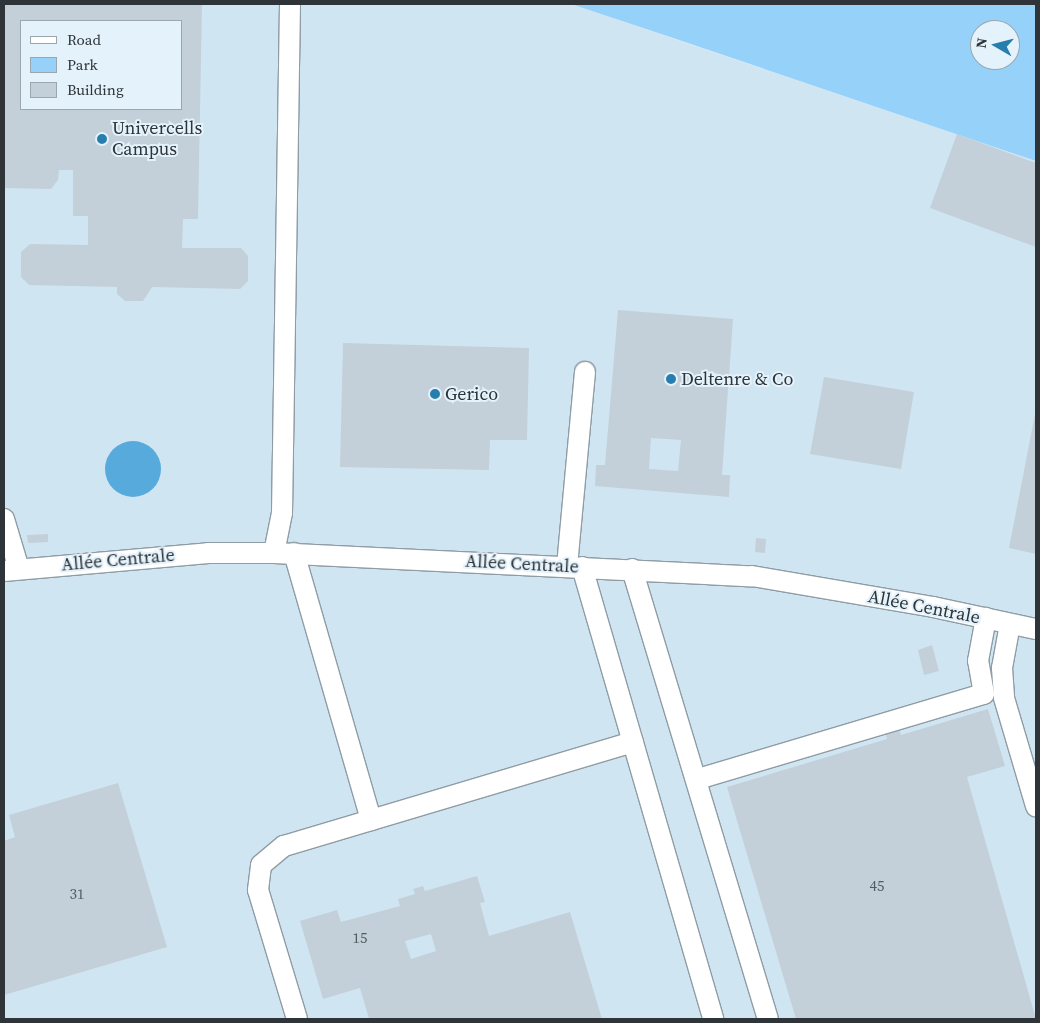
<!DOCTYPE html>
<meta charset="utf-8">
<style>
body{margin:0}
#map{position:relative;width:1040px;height:1023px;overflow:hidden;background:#e4f2fc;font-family:"Source Serif 4",serif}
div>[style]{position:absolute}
.built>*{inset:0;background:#d0e5f2}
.green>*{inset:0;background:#95d1f8}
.water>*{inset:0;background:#57aadc}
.round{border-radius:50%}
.building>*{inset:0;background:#c3d0d9}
.roads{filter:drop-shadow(1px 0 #8f9ca5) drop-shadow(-1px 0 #8f9ca5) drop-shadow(0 1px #8f9ca5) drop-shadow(0 -1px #8f9ca5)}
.minor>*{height:20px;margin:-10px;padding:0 10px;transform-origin:10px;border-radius:10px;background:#fff}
.dots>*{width:14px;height:14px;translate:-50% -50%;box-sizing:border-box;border:2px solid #e4f2fc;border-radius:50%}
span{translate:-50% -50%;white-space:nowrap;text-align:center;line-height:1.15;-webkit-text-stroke:4px #e4f2fc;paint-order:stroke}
.number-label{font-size:15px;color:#535b60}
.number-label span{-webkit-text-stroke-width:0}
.poi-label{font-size:18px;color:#2e3437}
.left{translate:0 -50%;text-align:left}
.street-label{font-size:18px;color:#2e3437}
.frame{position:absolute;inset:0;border:5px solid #2e3437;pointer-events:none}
.legend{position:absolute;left:20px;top:20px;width:162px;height:90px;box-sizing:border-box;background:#e4f2fc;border:1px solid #9ba6ad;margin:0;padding:6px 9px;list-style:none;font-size:15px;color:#2e3437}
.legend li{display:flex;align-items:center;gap:10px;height:25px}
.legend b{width:25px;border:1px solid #9ba6ad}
.north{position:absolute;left:970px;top:20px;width:50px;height:50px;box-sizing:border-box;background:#e4f2fc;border:1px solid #9ba6ad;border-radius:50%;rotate:278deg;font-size:14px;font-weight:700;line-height:20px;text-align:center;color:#2e3437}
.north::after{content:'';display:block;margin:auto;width:18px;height:22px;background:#277ead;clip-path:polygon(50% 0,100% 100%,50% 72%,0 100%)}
</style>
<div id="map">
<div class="built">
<i style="clip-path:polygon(evenodd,4px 4px,571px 4px,1036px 161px,1036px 1019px,4px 1019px,4px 4px,21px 21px,181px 21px,181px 109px,21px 109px,21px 21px)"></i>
</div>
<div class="green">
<i style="clip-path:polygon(evenodd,571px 4px,1036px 4px,1036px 161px,679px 40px,571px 4px,980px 30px,1010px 30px,1010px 60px,980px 60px,980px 30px)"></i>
</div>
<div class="water">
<i class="round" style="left:105px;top:441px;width:56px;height:56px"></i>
</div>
<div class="building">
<i style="clip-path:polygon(evenodd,4px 4px,202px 4px,198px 219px,183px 219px,182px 248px,241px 248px,248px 256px,248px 281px,240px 289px,152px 287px,143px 301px,125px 301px,117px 294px,117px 287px,29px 285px,21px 277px,21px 252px,30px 244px,88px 245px,88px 216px,73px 216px,73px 170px,59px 170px,58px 180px,51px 189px,4px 188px,4px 4px,21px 21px,181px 21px,181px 109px,21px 109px,21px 21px)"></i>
<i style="clip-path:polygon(957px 134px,1036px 163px,1036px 247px,930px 208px)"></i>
<i style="clip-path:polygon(evenodd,618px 310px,733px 319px,722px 475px,730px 475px,729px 497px,595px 486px,596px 465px,605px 465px,618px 310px,651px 438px,681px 440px,678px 471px,649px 469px,651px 438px)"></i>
<i style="clip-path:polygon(343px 343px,529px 348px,527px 440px,490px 440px,489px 470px,340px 467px)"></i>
<i style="clip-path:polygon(824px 377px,914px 392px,901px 469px,810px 454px)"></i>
<i style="clip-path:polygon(1036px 409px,1036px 554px,1009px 548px)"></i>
<i style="clip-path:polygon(48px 534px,48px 542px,28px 543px,27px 535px)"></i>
<i style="clip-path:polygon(756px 538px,766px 539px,765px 553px,755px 552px)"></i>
<i style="clip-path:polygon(932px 645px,939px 671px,924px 675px,918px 650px)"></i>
<i style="clip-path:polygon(988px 709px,1005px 766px,967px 777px,1036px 1019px,796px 1019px,727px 787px,887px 739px,885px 730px,898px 726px,901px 735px)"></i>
<i style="clip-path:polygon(118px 783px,167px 947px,4px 995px,4px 841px,15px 837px,9px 815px)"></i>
<i style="clip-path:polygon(evenodd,477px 876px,485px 902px,480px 903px,489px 936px,570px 912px,602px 1019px,369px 1019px,360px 988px,323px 999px,300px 921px,337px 910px,341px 922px,400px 906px,398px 899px,415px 894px,413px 889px,423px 886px,425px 891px,477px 876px,431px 934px,436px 951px,411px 959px,405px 941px,431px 934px)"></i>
</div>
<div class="roads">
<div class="minor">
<i style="left:4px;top:519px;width:52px;rotate:73.3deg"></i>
<i style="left:274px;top:553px;width:41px;rotate:-78.7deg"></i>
<i style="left:282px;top:513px;width:509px;rotate:-89.1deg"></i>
<i style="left:294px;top:553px;width:278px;rotate:73.9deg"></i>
<i style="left:567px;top:566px;width:195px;rotate:-84.7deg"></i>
<i style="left:582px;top:567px;width:471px;rotate:73.8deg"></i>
<i style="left:632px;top:569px;width:470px;rotate:73.2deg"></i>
<i style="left:4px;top:571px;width:205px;rotate:-5deg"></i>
<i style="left:208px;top:553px;width:66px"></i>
<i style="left:274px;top:553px;width:479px;rotate:2.8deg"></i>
<i style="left:752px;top:576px;width:184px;rotate:9.7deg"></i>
<i style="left:933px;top:607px;width:105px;rotate:12.1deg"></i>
<i style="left:1010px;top:624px;width:45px;rotate:100.3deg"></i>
<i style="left:1002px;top:668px;width:30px;rotate:86deg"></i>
<i style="left:1004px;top:698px;width:113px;rotate:73.5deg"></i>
<i style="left:698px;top:779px;width:298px;rotate:-16.6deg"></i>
<i style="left:984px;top:694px;width:34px;rotate:-100deg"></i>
<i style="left:978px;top:661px;width:44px;rotate:-79.5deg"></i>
<i style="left:297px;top:1019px;width:135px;rotate:-106.8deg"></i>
<i style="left:258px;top:890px;width:25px;rotate:-83deg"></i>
<i style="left:261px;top:865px;width:30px;rotate:-40deg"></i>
<i style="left:284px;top:846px;width:364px;rotate:-16.6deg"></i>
</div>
</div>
<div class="dots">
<i style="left:102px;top:139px;background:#277ead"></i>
<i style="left:671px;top:379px;background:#277ead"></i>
<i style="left:435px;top:394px;background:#277ead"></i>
</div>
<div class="number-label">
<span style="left:877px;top:886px">45</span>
<span style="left:77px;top:894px">31</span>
<span style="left:360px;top:938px">15</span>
</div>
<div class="poi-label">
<span class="left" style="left:112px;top:139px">Univercells<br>Campus</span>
<span class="left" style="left:681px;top:379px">Deltenre &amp; Co</span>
<span class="left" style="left:445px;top:394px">Gerico</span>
</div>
<div class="street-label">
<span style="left:118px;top:560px;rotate:-5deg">Allée Centrale</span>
<span style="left:522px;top:564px;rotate:3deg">Allée Centrale</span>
<span style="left:924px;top:607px;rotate:11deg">Allée Centrale</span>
</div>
<div class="frame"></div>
<ul class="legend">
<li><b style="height:6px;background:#fff"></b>Road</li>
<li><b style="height:14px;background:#95d1f8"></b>Park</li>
<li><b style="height:14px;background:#c3d0d9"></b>Building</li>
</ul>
<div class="north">N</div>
</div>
